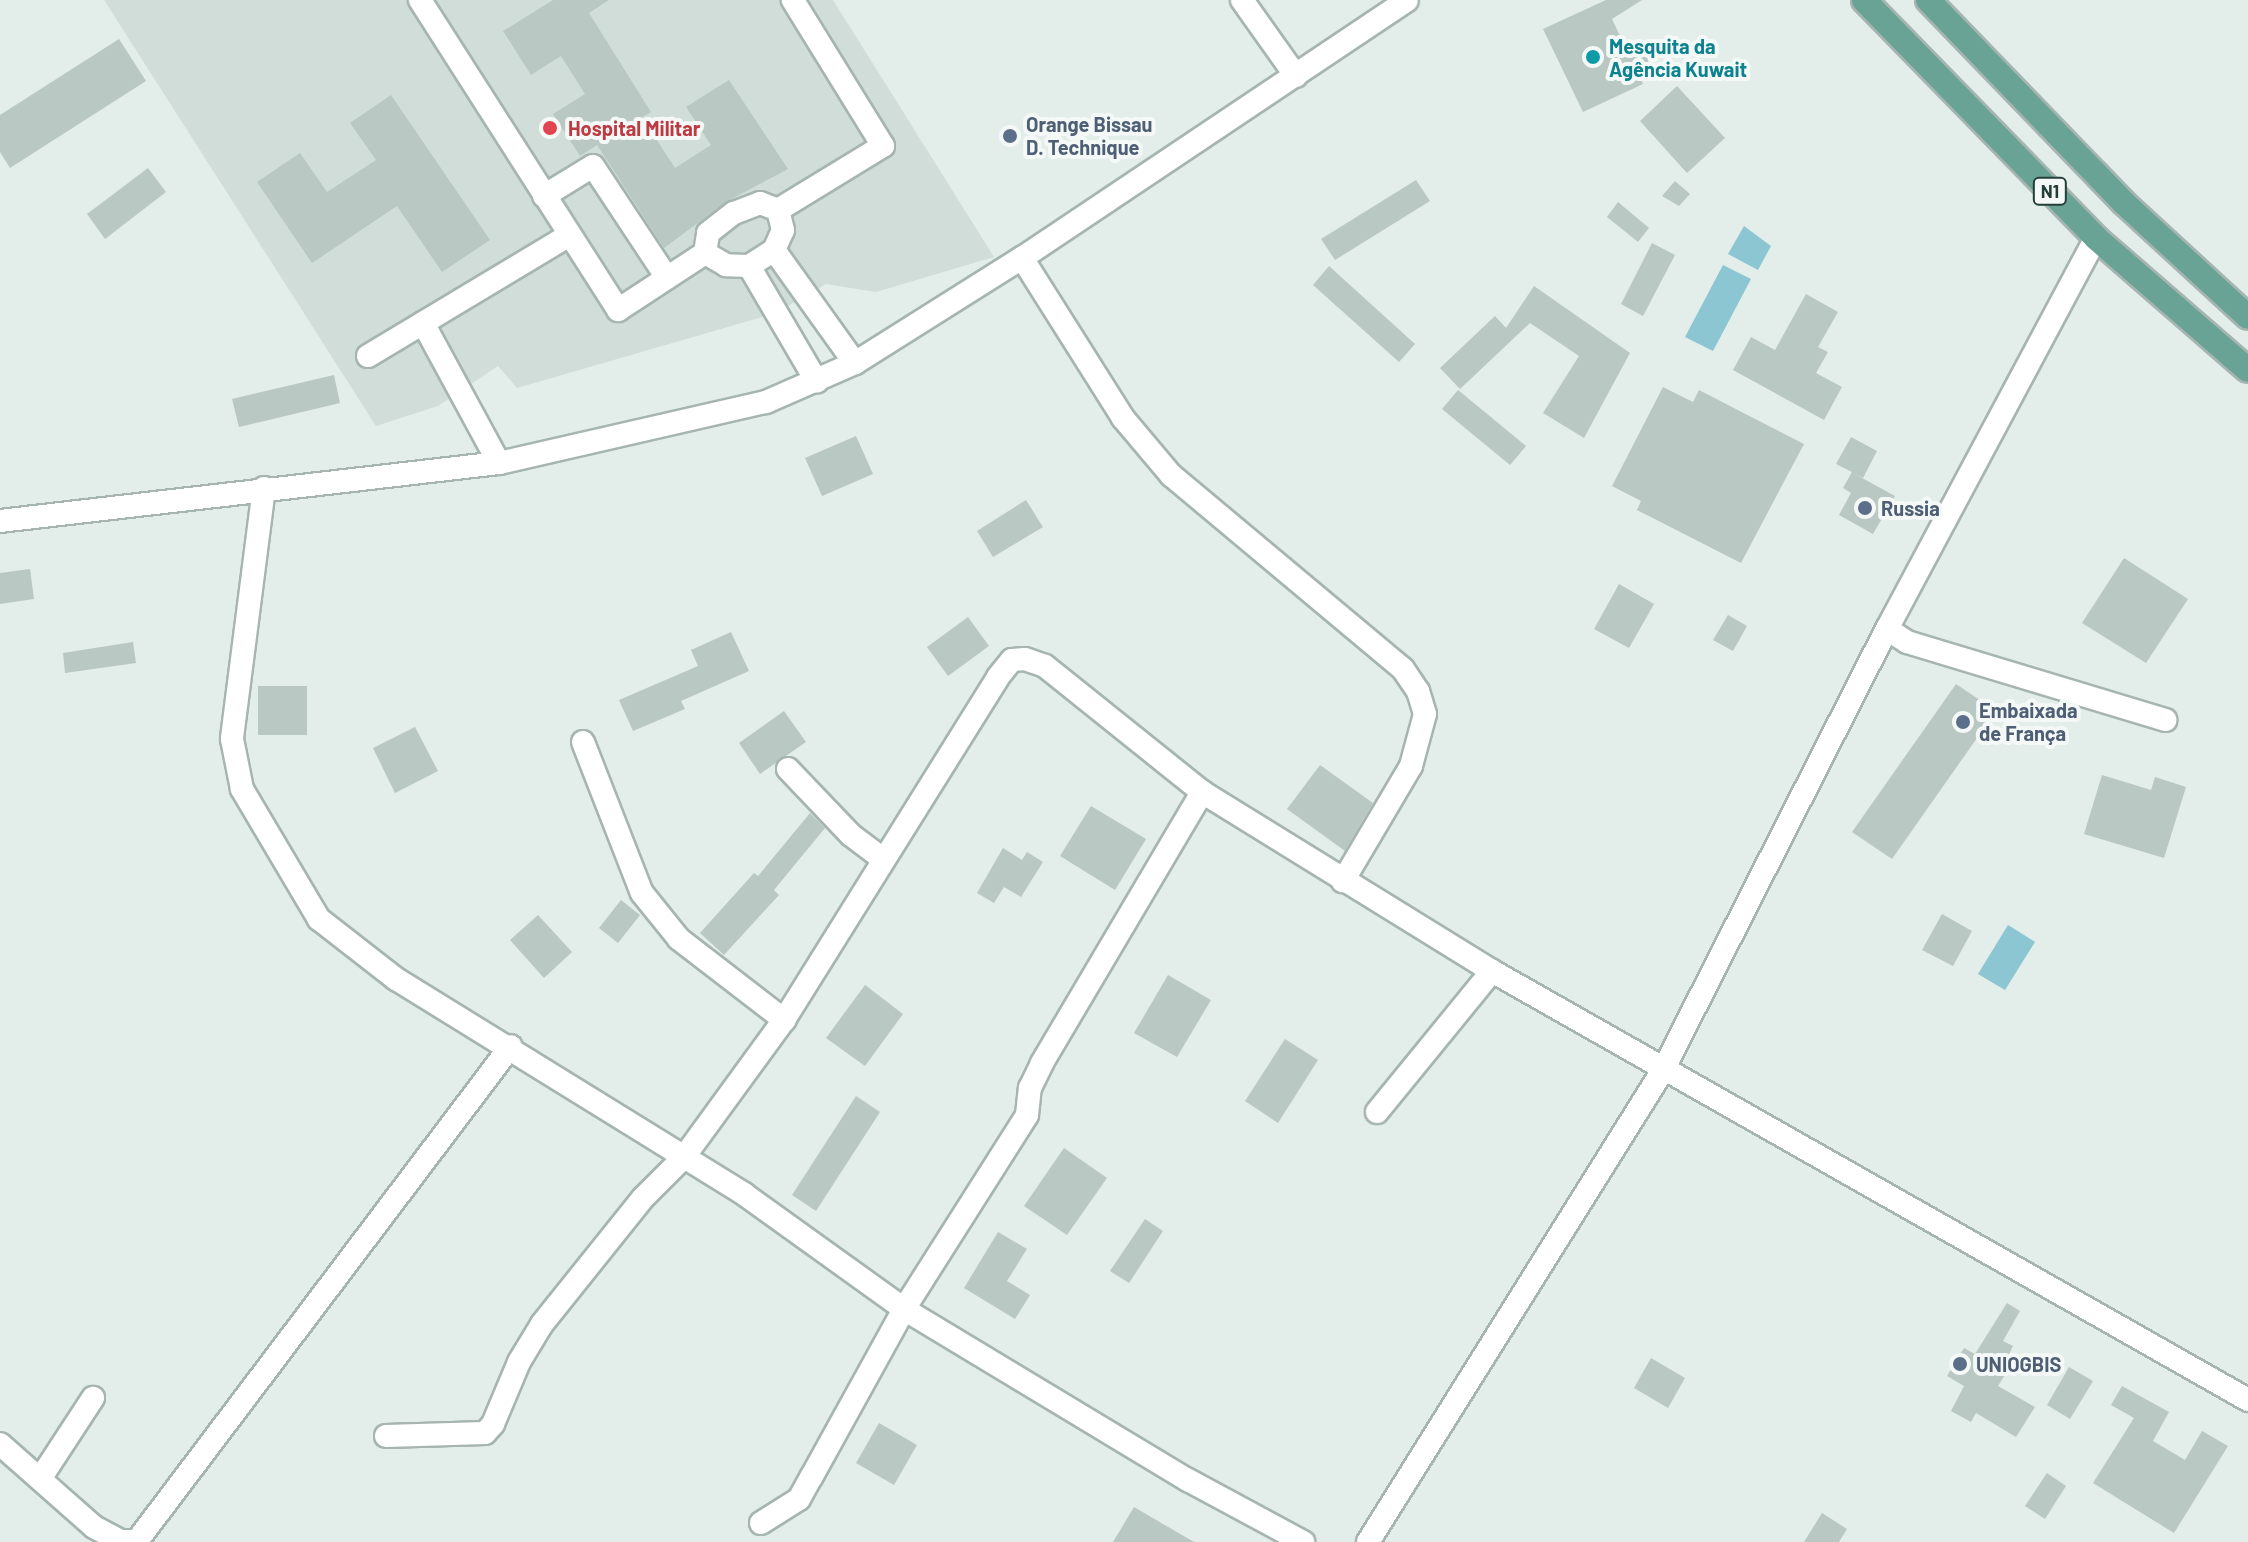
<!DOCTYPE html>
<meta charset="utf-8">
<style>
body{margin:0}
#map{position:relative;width:2248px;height:1542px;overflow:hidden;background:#e3ede9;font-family:Barlow,sans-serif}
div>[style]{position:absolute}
.built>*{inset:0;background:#d1ddd8}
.water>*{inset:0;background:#8bc6d2}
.building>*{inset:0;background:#b9c8c2}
.roads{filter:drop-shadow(2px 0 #a6b5b0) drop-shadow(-2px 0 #a6b5b0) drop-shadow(0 2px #a6b5b0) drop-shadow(0 -2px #a6b5b0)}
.minor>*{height:22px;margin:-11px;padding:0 11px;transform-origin:11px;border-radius:11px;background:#fff}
.major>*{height:24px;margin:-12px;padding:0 12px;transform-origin:12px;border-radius:12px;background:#68a395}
.dots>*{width:22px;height:22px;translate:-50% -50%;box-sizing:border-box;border:4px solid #f4f9f7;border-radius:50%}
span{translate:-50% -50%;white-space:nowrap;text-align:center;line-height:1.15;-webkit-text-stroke:8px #f4f9f7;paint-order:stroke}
.shield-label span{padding:2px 6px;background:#f4f9f7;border:2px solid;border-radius:6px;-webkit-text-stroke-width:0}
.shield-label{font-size:18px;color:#233f38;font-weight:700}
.culture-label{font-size:20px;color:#0d838f;font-weight:700}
.left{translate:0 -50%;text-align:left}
.service-label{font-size:20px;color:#4e5e75;font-weight:700}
.health-label{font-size:20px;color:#be3a42;font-weight:700}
</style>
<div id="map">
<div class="built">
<i style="clip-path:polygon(104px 0,833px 0,994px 257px,876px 292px,826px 284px,776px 313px,517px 388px,498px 366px,438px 406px,376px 426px)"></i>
</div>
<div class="water">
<i style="clip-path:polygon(1744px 226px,1771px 246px,1758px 270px,1728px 254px)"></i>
<i style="clip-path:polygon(1723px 265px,1751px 279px,1713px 351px,1685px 337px)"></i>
<i style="clip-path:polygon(2008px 925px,2035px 942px,2005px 990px,1978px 974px)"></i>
</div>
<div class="building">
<i style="clip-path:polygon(553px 0,609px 0,589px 13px,651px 112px,642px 117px,675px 168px,711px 145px,686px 107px,729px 80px,788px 169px,726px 202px,664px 248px,597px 145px,580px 156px,553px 114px,585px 94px,561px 56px,531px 75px,503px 31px)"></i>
<i style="clip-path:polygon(1606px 0,1642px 0,1612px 19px,1628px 53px,1646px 43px,1653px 58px,1636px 69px,1643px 84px,1583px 112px,1543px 29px)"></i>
<i style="clip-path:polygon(119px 39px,146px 81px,10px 168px,0 152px,0 115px)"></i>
<i style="clip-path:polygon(1677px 86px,1725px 138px,1687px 173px,1640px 121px)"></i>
<i style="clip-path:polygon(391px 95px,490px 240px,442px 272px,397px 206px,312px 263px,257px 182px,300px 153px,327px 192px,376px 160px,350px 123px)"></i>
<i style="clip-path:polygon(148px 168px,166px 192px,105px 239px,87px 214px)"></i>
<i style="clip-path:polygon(1416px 180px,1430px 201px,1335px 260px,1321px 239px)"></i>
<i style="clip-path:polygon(1675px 181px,1690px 194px,1679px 206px,1662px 196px)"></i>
<i style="clip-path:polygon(1618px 202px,1649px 228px,1638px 242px,1607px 217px)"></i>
<i style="clip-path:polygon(1652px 243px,1675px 255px,1643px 316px,1621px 304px)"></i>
<i style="clip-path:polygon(1329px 266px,1415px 344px,1399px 362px,1313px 285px)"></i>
<i style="clip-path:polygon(1534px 286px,1630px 353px,1584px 438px,1543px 413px,1579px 356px,1530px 323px,1460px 389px,1440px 368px,1495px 316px,1506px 328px)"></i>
<i style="clip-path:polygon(1806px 294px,1838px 312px,1818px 347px,1828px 352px,1816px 373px,1842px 387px,1824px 420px,1733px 370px,1751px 337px,1775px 350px)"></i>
<i style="clip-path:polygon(334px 375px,340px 403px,239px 427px,232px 399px)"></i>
<i style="clip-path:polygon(1663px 387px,1693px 402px,1699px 390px,1804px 444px,1741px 563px,1637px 510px,1641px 501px,1612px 486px)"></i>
<i style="clip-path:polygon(1458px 390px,1526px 446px,1510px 465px,1442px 409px)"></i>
<i style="clip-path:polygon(856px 436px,873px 474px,822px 496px,805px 458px)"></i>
<i style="clip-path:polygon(1851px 437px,1877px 451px,1863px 478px,1853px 473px,1895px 496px,1873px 534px,1839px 515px,1851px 493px,1843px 488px,1852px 472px,1836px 464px)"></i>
<i style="clip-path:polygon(1026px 500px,1043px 527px,993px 557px,977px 531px)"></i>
<i style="clip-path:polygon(2124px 558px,2188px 599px,2146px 663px,2082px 623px)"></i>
<i style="clip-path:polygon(30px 569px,34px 599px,0 604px,0 573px)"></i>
<i style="clip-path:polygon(1619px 584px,1654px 604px,1629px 648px,1594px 629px)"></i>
<i style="clip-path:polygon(1728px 615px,1747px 626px,1733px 651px,1713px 640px)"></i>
<i style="clip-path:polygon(968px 617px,989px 646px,948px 676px,927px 647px)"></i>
<i style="clip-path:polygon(731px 632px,749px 671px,681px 701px,685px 709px,633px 731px,619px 700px,698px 666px,691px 650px)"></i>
<i style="clip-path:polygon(133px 642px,136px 663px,65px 673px,63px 653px)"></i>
<i style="clip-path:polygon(1956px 684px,1996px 711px,1892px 859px,1852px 832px)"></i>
<i style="clip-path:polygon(258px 686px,307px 686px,307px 735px,258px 735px)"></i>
<i style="clip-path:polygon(784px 711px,806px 742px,760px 774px,739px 743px)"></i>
<i style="clip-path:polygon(415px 727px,438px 771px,395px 793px,373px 748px)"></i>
<i style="clip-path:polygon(1320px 765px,1373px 803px,1345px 851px,1287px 809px)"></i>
<i style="clip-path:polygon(2102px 775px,2151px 790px,2155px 777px,2186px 787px,2164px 858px,2084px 834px)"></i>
<i style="clip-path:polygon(1091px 806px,1146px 839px,1115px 890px,1060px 856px)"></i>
<i style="clip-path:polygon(810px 813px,825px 828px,774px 890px,779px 895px,724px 955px,700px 933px,754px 873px,758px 876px)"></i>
<i style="clip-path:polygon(1003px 848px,1022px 860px,1027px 852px,1043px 862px,1021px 897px,1004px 887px,994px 903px,977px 893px)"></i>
<i style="clip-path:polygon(621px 900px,640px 915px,618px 943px,599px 928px)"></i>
<i style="clip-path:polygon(1942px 914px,1972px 931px,1953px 966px,1922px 950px)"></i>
<i style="clip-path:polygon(538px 915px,572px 952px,544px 978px,510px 940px)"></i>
<i style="clip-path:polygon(1168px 975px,1211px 1000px,1177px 1057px,1134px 1033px)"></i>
<i style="clip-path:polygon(865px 985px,903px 1014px,865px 1066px,826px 1038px)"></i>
<i style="clip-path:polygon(1285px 1039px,1318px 1060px,1278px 1123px,1245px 1101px)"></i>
<i style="clip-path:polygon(856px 1096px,880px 1112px,816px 1211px,792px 1195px)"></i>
<i style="clip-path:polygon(1064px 1148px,1107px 1178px,1067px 1235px,1024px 1206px)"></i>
<i style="clip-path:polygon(1145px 1219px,1163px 1231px,1129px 1283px,1110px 1271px)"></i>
<i style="clip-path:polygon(998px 1232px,1027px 1249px,1007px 1281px,1030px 1295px,1015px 1319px,964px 1288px)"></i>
<i style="clip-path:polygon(2007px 1303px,2020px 1311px,2003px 1341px,2013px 1346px,2007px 1359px,2013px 1362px,1998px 1386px,2035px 1407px,2016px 1437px,1976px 1413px,1971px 1422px,1951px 1411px,1964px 1386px,1947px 1376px,1964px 1348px,1975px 1354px)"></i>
<i style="clip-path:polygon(1651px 1358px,1685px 1378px,1668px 1408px,1634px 1388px)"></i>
<i style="clip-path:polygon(2069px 1367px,2093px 1381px,2070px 1419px,2047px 1405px)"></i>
<i style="clip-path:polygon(2122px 1386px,2169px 1412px,2153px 1441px,2185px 1460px,2202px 1431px,2228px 1446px,2174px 1533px,2093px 1483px,2134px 1418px,2111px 1405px)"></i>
<i style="clip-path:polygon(879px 1423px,917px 1445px,894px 1485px,856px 1463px)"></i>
<i style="clip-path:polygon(2047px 1473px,2066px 1486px,2045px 1519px,2025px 1506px)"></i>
<i style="clip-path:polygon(1134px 1507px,1194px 1542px,1113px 1542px)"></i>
<i style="clip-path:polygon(1822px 1513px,1847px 1529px,1839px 1542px,1804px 1542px)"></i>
</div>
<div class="roads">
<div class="minor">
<i style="left:420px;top:0;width:368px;rotate:57.4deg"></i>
<i style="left:618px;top:310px;width:104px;rotate:-33.2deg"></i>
<i style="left:705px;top:253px;width:20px;rotate:-81deg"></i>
<i style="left:708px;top:233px;width:33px;rotate:-38deg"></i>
<i style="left:734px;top:213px;width:28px;rotate:-21deg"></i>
<i style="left:760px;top:203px;width:19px;rotate:21deg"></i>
<i style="left:778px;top:210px;width:21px;rotate:76deg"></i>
<i style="left:783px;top:230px;width:22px;rotate:114deg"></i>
<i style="left:774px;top:250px;width:30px;rotate:147deg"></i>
<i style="left:749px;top:266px;width:23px;rotate:-178deg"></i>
<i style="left:726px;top:265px;width:24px;rotate:-150deg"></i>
<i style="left:1242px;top:0;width:93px;rotate:54.6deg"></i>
<i style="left:544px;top:196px;width:57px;rotate:-31.5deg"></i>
<i style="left:593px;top:166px;width:134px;rotate:56.5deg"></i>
<i style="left:778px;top:210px;width:123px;rotate:-31.4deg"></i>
<i style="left:883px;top:146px;width:172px;rotate:-121.7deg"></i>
<i style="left:774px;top:250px;width:139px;rotate:54.4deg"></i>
<i style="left:1022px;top:258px;width:189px;rotate:57.7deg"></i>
<i style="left:1123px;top:418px;width:75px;rotate:49.9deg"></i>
<i style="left:1171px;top:475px;width:302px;rotate:39.9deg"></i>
<i style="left:1403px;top:669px;width:27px;rotate:56deg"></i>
<i style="left:1418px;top:691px;width:24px;rotate:73deg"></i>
<i style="left:1425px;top:714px;width:54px;rotate:105.1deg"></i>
<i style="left:1411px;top:766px;width:134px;rotate:120.6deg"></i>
<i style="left:749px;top:266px;width:134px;rotate:59.6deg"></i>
<i style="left:423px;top:323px;width:159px;rotate:61.5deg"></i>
<i style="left:368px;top:356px;width:235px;rotate:-31deg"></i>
<i style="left:264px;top:488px;width:253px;rotate:97.3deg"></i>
<i style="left:232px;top:739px;width:51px;rotate:78.7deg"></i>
<i style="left:242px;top:789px;width:151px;rotate:59.4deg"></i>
<i style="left:319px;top:919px;width:98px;rotate:37.9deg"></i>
<i style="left:396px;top:979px;width:409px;rotate:31.7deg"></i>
<i style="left:744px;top:1194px;width:197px;rotate:35.7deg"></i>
<i style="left:904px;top:1309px;width:332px;rotate:31.1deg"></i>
<i style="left:1188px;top:1480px;width:131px;rotate:28.3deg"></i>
<i style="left:0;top:521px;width:502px;rotate:-6.63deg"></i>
<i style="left:499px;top:463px;width:274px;rotate:-12.9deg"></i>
<i style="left:766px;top:402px;width:97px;rotate:-23.7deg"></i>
<i style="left:855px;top:363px;width:197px;rotate:-32.2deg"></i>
<i style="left:1022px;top:258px;width:463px;rotate:-33.8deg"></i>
<i style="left:1887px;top:629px;width:24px;rotate:33deg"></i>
<i style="left:1907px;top:642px;width:270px;rotate:16.8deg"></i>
<i style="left:583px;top:742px;width:162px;rotate:68.7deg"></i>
<i style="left:642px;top:893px;width:59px;rotate:51.2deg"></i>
<i style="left:679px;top:939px;width:133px;rotate:37.6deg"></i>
<i style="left:788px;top:769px;width:91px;rotate:46.3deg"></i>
<i style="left:851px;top:835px;width:39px;rotate:37deg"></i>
<i style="left:1377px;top:1112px;width:182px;rotate:-50.8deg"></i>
<i style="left:386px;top:1436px;width:99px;rotate:-1.7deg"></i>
<i style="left:485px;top:1433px;width:12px;rotate:-48deg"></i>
<i style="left:493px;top:1424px;width:67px;rotate:-67.2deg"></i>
<i style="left:519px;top:1362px;width:44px;rotate:-58.8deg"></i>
<i style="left:542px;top:1324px;width:161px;rotate:-51.3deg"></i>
<i style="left:643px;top:1198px;width:58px;rotate:-45deg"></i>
<i style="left:684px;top:1157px;width:170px;rotate:-53.9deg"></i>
<i style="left:784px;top:1020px;width:404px;rotate:-58deg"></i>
<i style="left:998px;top:677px;width:22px;rotate:-51deg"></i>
<i style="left:1012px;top:660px;width:13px;rotate:-4deg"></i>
<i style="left:1025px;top:659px;width:21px;rotate:19deg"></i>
<i style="left:1045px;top:666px;width:201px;rotate:38.7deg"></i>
<i style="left:1202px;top:792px;width:341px;rotate:31.7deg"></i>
<i style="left:1492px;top:971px;width:869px;rotate:29.57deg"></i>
<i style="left:0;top:1444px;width:125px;rotate:41.4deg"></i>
<i style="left:94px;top:1527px;width:30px;rotate:28deg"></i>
<i style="left:120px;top:1541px;width:17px"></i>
<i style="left:137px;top:1541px;width:620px;rotate:-52.93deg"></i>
<i style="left:40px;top:1479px;width:97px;rotate:-56.8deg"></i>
<i style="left:761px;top:1523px;width:45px;rotate:-32.3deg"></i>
<i style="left:799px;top:1499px;width:26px;rotate:-61deg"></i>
<i style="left:812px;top:1476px;width:191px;rotate:-61.1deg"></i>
<i style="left:904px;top:1309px;width:230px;rotate:-57.6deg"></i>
<i style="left:1027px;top:1115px;width:27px;rotate:-84deg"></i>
<i style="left:1030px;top:1088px;width:28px;rotate:-64deg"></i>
<i style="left:1042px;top:1063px;width:315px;rotate:-59.4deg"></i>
<i style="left:1368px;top:1542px;width:557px;rotate:-57.99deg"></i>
<i style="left:1663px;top:1070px;width:495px;rotate:-63.1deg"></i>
<i style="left:1887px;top:629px;width:443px;rotate:-61.9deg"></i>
</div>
<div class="major">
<i style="left:1864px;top:0;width:332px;rotate:45.7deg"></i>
<i style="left:2096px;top:238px;width:201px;rotate:41deg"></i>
<i style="left:1928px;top:0;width:282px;rotate:46deg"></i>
<i style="left:2124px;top:203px;width:168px;rotate:42.6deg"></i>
</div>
</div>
<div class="dots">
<i style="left:1593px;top:57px;background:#0f9aa8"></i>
<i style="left:550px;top:128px;background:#e0444e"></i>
<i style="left:1010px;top:136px;background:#5c6f8a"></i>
<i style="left:1865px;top:508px;background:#5c6f8a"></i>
<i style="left:1963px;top:722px;background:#5c6f8a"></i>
<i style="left:1960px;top:1364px;background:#5c6f8a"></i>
</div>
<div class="shield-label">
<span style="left:2050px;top:191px">N1</span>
</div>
<div class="culture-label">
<span class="left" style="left:1609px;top:58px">Mesquita da<br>Agência Kuwait</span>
</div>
<div class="service-label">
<span class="left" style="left:1026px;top:136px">Orange Bissau<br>D. Technique</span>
<span class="left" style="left:1881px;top:508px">Russia</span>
<span class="left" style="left:1979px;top:722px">Embaixada<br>de França</span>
<span class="left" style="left:1976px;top:1364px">UNIOGBIS</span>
</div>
<div class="health-label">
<span class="left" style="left:568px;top:128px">Hospital Militar</span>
</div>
</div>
